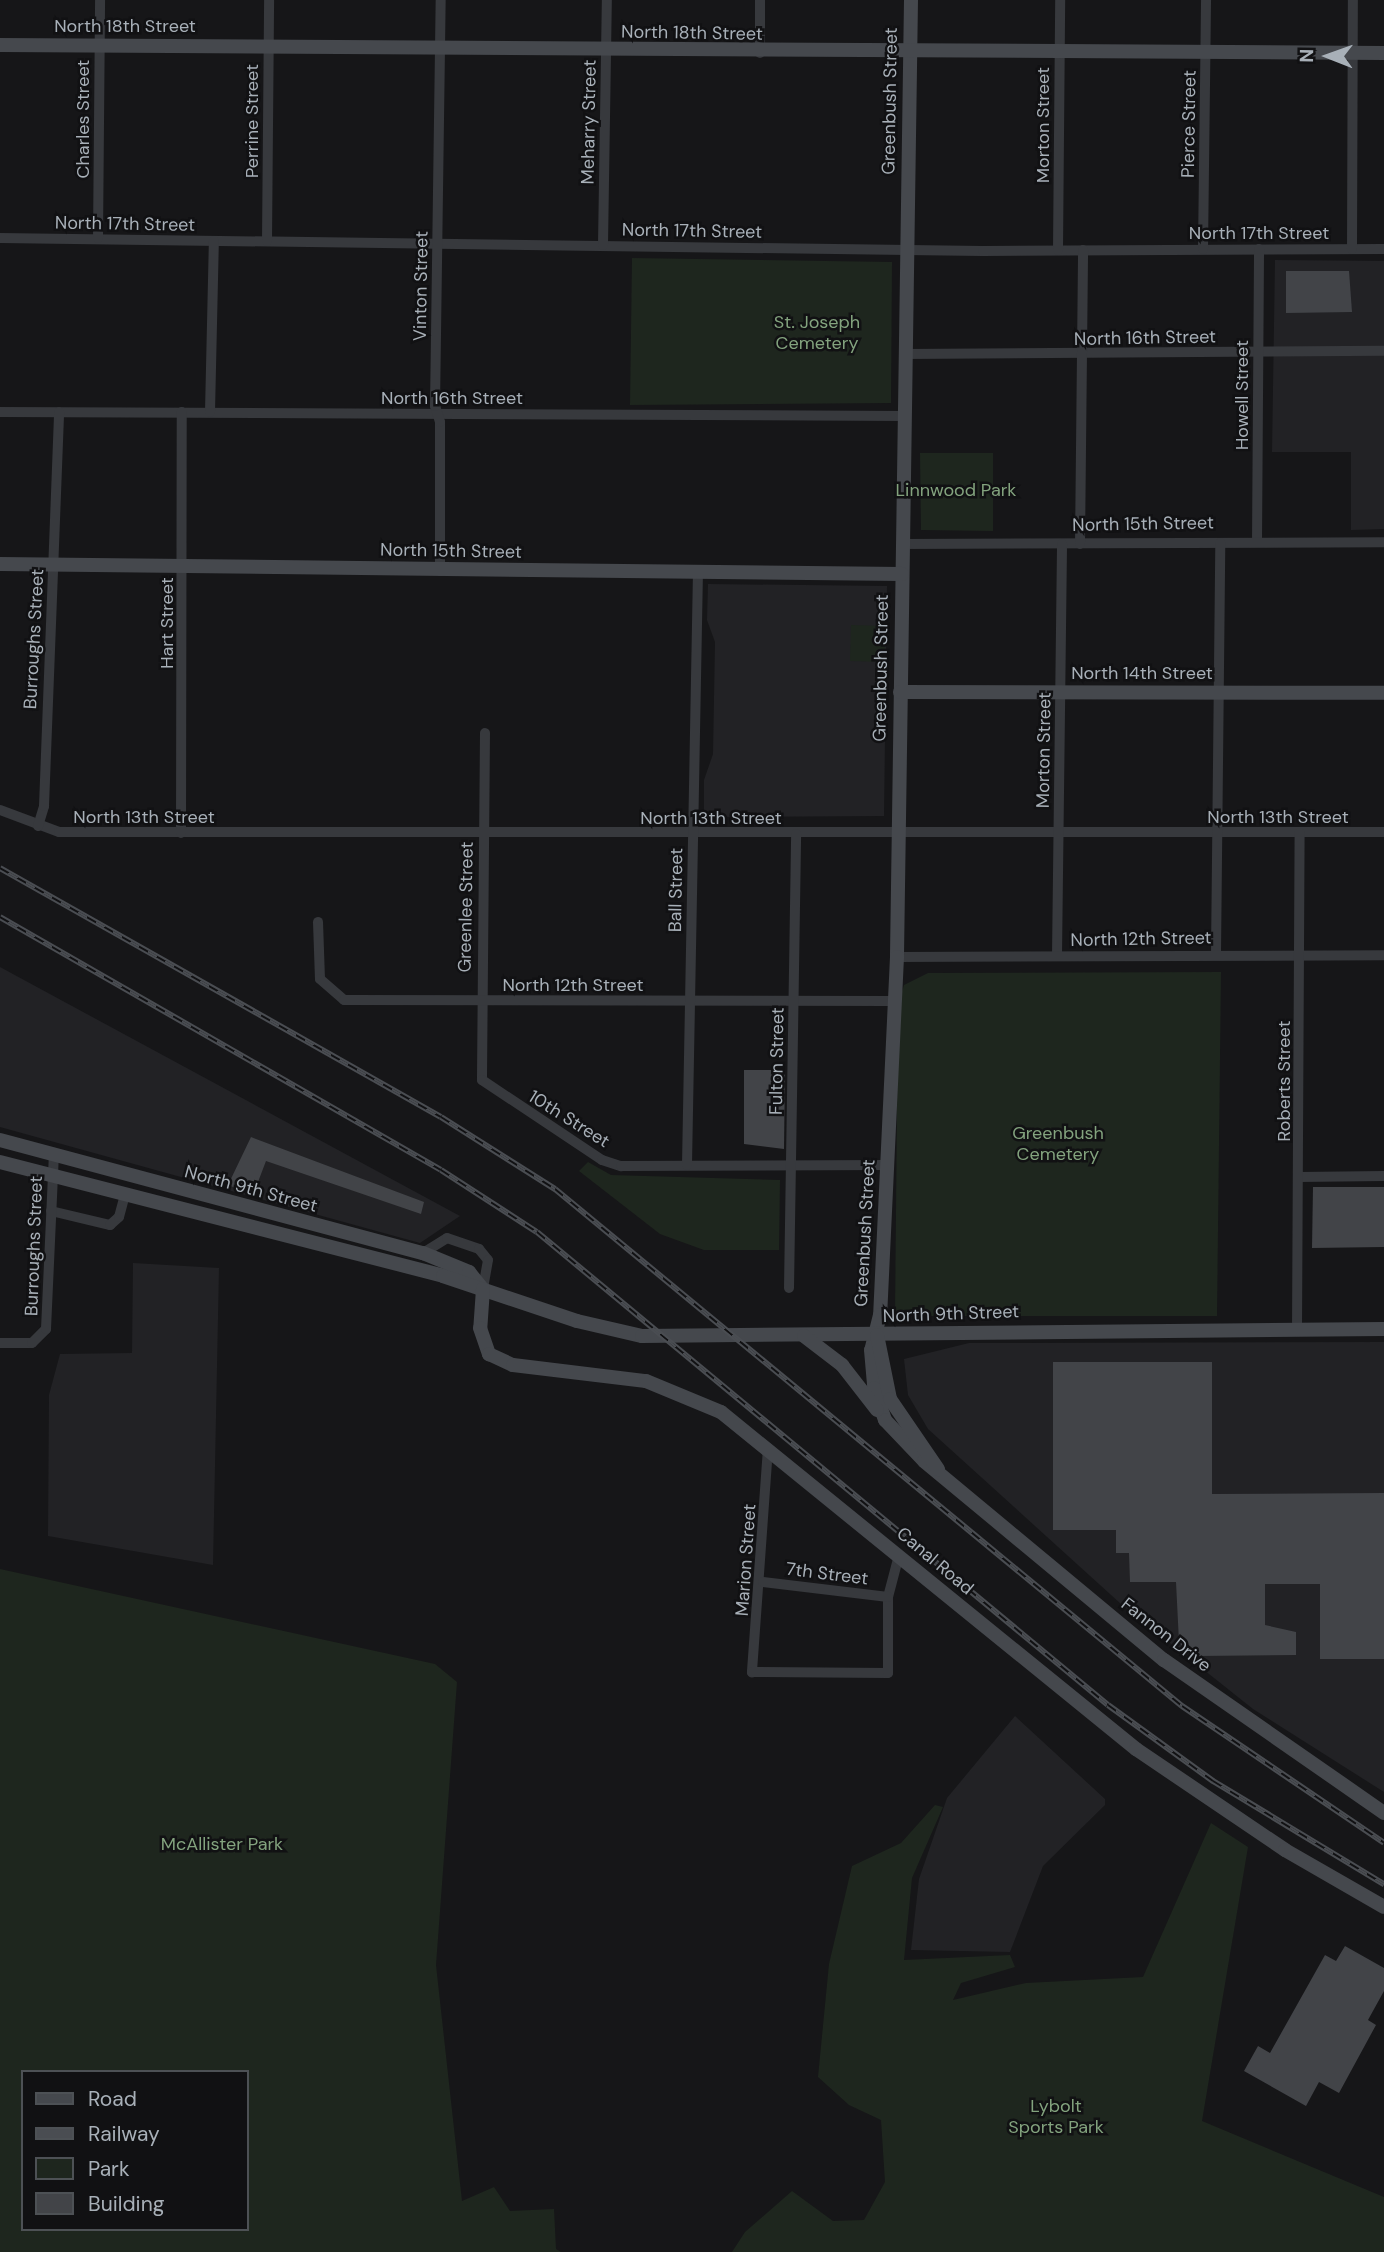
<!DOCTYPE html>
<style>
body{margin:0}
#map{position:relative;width:1384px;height:2252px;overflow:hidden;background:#161618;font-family:"DM Sans",sans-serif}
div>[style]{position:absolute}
.built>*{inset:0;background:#222225}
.green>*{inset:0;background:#1e261e}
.building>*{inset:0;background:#424448}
.street>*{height:10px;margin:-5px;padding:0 5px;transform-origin:5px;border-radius:5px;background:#37393d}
.secondary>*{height:14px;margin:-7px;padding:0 7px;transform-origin:7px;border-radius:7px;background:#45484d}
.rail>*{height:6px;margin-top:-3px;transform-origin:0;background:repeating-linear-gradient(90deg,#111113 0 10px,#4a4d52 0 20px);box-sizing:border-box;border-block:2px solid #4a4d52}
span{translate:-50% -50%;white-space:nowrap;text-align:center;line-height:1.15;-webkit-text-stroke:5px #111113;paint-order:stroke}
.street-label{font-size:18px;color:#a8b0b8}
.park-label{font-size:18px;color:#83a37e}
.legend{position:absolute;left:21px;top:2070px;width:228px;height:161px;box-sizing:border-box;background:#111113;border:2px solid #4d5155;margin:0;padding:9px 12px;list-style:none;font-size:21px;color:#a8b0b8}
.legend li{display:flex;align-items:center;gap:14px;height:35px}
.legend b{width:35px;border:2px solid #4d5155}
.north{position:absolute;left:1293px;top:21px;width:70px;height:70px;-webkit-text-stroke:5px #111113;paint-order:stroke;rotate:271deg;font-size:19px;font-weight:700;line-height:28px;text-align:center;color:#a8b0b8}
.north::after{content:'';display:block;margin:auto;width:24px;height:32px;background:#a8b0b8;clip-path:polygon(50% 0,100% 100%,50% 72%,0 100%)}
</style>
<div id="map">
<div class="built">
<i style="clip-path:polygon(1275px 260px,1384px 261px,1384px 529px,1351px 530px,1351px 452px,1272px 452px)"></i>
<i style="clip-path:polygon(708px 584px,887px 586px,884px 816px,704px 817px,704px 780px,713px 754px,715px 642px,707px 620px)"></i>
<i style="clip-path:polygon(0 967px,460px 1216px,420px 1243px,0 1127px)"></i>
<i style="clip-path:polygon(133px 1263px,219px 1268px,213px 1565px,48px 1536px,49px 1395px,60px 1354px,132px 1353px)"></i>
<i style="clip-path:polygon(1384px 1342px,1384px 1792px,1253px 1709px,1121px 1604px,928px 1429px,908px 1395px,904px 1359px,969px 1343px)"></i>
<i style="clip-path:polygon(1015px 1716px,1105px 1799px,1105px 1805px,1043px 1866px,1010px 1952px,911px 1950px,919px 1879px,947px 1798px)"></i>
</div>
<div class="green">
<i style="clip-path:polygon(632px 258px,892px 262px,891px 403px,630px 405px)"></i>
<i style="clip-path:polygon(920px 453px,993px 453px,993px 531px,921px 530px)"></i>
<i style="clip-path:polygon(851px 625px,885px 626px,885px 662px,850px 661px)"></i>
<i style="clip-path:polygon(1221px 972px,1217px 1316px,895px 1316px,898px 1004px,904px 985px,928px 973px)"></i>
<i style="clip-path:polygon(588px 1162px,611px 1175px,780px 1180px,779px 1250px,704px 1250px,660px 1234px,579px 1171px)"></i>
<i style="clip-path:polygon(evenodd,0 1569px,435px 1664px,457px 1682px,436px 1965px,462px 2201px,494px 2187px,510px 2211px,554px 2209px,556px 2249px,561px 2252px,0 2252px,0 1569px,23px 2072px,247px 2072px,247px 2229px,23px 2229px,23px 2072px)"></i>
<i style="clip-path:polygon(935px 1805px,943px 1807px,912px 1878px,904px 1960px,1010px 1955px,1015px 1967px,961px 1983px,953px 2000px,1026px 1983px,1143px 1977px,1211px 1823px,1248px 1847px,1202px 2121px,1384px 2197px,1384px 2252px,732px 2252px,745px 2232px,792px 2191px,833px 2221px,864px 2220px,885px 2182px,881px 2120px,849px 2105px,818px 2077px,829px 1964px,852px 1866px,901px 1843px)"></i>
</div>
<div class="building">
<i style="clip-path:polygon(1286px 271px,1349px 271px,1352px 312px,1286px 313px)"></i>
<i style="clip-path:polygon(744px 1070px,785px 1070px,784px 1149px,744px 1144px)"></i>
<i style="clip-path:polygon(251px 1137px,424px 1202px,421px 1214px,266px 1161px,253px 1195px,228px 1185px)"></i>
<i style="clip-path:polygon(1313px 1187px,1384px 1187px,1384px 1247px,1312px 1248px)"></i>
<i style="clip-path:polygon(1053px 1362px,1212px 1362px,1212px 1494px,1384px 1493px,1384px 1659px,1320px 1659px,1320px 1584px,1265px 1584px,1265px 1625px,1296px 1632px,1296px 1655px,1197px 1656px,1197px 1651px,1185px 1650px,1179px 1642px,1176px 1582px,1130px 1582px,1129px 1553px,1116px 1553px,1116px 1530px,1053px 1530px)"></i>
<i style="clip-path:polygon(1345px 1946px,1384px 1968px,1384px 1991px,1368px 2020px,1376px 2025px,1339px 2093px,1319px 2082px,1306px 2106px,1244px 2071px,1258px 2046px,1270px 2053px,1325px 1955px,1336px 1961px)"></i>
</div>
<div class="street">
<i style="left:760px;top:53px;width:53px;rotate:-90deg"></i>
<i style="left:0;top:238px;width:983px;rotate:0.76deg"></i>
<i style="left:983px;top:251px;width:401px;rotate:-0.3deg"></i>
<i style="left:98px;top:238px;width:238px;rotate:-89.5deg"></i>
<i style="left:267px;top:241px;width:241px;rotate:-89.5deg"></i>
<i style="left:603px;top:245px;width:245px;rotate:-89.1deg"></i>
<i style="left:1203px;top:249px;width:249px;rotate:-89.3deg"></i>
<i style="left:1352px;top:249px;width:249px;rotate:-89.8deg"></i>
<i style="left:1058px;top:250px;width:250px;rotate:-89.5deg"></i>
<i style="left:905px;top:354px;width:479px;rotate:-0.4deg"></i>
<i style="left:0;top:412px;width:905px;rotate:0.25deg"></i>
<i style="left:210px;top:412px;width:171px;rotate:-88.7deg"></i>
<i style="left:1257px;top:542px;width:293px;rotate:-89.6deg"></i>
<i style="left:902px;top:544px;width:482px;rotate:-0.2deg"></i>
<i style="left:1080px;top:544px;width:294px;rotate:-89.4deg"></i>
<i style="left:440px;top:571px;width:149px;rotate:-90deg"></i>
<i style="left:440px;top:422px;width:17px;rotate:-107deg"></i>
<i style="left:435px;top:406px;width:406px;rotate:-89.2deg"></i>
<i style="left:485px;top:733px;width:347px;rotate:90.5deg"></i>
<i style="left:482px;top:1080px;width:144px;rotate:33.7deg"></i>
<i style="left:602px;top:1160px;width:20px;rotate:18deg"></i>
<i style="left:621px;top:1166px;width:267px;rotate:-0.2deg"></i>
<i style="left:0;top:810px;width:63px;rotate:20.4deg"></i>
<i style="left:59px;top:832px;width:1325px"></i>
<i style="left:38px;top:826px;width:21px;rotate:-73deg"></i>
<i style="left:44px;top:806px;width:394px;rotate:-87.8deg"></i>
<i style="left:181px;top:833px;width:421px;rotate:-89.9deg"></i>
<i style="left:318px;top:922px;width:57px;rotate:88deg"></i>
<i style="left:320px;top:979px;width:32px;rotate:41deg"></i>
<i style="left:344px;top:1000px;width:548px;rotate:0.1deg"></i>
<i style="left:1216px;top:954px;width:411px;rotate:-89.4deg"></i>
<i style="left:1057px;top:956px;width:412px;rotate:-89.3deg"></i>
<i style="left:897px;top:957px;width:487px;rotate:-0.2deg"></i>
<i style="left:687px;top:1165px;width:593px;rotate:-88.94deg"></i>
<i style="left:1299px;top:1177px;width:85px;rotate:-0.7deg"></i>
<i style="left:51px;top:1211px;width:61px;rotate:13.3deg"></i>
<i style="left:110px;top:1225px;width:12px;rotate:-42deg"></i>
<i style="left:119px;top:1217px;width:23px;rotate:-75deg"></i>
<i style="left:423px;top:1253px;width:28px;rotate:-32deg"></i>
<i style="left:447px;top:1238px;width:34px;rotate:19deg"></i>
<i style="left:479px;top:1249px;width:14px;rotate:51deg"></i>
<i style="left:488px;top:1260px;width:29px;rotate:100deg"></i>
<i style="left:789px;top:1288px;width:454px;rotate:-89.1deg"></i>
<i style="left:1297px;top:1330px;width:497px;rotate:-89.7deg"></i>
<i style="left:0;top:1343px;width:32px"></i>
<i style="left:32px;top:1343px;width:20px;rotate:-45deg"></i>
<i style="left:46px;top:1329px;width:174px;rotate:-87.4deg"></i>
<i style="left:768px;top:1448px;width:225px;rotate:94.1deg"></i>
<i style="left:752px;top:1672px;width:136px;rotate:0.4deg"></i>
<i style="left:888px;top:1673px;width:76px;rotate:-90deg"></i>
<i style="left:888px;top:1597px;width:43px;rotate:-75.3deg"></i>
<i style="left:763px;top:1582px;width:126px;rotate:6.8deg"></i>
</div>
<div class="secondary">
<i style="left:911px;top:0;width:957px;rotate:90.84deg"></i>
<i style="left:897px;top:957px;width:358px;rotate:92.7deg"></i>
<i style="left:880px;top:1315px;width:36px;rotate:104deg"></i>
<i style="left:871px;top:1350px;width:38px;rotate:85deg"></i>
<i style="left:874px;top:1388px;width:34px;rotate:71deg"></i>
<i style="left:885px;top:1420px;width:57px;rotate:46.4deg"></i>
<i style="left:924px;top:1461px;width:312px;rotate:39.7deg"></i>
<i style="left:1164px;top:1660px;width:268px;rotate:34.8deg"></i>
<i style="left:0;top:45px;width:1384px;rotate:0.33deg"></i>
<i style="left:0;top:564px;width:902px;rotate:0.64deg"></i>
<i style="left:900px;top:692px;width:484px;rotate:0.1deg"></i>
<i style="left:0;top:1140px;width:438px;rotate:15deg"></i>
<i style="left:423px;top:1253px;width:50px;rotate:22.4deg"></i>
<i style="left:469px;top:1272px;width:22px;rotate:51deg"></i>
<i style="left:0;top:1162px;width:457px;rotate:14.4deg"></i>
<i style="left:443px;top:1276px;width:141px;rotate:18.6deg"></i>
<i style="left:577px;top:1321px;width:67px;rotate:13deg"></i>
<i style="left:642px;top:1336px;width:742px;rotate:-0.54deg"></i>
<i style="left:483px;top:1289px;width:39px;rotate:94deg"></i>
<i style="left:480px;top:1328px;width:28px;rotate:71deg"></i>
<i style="left:489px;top:1354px;width:26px;rotate:25deg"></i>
<i style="left:513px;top:1365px;width:134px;rotate:6.9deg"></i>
<i style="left:646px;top:1381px;width:81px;rotate:22.5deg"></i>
<i style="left:721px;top:1412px;width:535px;rotate:39.08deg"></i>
<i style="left:1136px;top:1749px;width:180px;rotate:34.1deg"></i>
<i style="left:1285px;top:1850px;width:114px;rotate:29.9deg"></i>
<i style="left:877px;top:1335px;width:65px;rotate:78.5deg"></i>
<i style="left:890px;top:1399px;width:85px;rotate:55.6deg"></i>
<i style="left:804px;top:1336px;width:48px;rotate:37.3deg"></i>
<i style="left:842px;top:1365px;width:57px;rotate:52.1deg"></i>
</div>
<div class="rail">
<i style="left:0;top:868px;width:506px;rotate:29.45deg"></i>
<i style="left:441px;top:1117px;width:135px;rotate:32.3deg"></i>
<i style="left:555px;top:1189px;width:813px;rotate:39.51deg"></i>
<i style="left:1182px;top:1706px;width:244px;rotate:34.1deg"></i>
<i style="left:0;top:917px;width:508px;rotate:29.84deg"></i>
<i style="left:441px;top:1170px;width:114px;rotate:32.9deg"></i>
<i style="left:537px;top:1232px;width:741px;rotate:39.64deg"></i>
<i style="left:1108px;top:1705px;width:130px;rotate:35.9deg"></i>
<i style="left:1213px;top:1781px;width:200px;rotate:31.1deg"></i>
</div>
<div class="street-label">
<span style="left:125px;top:26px">North 18th Street</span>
<span style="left:692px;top:33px;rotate:1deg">North 18th Street</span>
<span style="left:890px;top:101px;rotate:-89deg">Greenbush Street</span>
<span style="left:83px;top:119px;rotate:-90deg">Charles Street</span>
<span style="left:252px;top:121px;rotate:-90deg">Perrine Street</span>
<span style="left:589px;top:122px;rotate:-89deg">Meharry Street</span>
<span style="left:1189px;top:124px;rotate:-89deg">Pierce Street</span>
<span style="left:1043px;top:125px;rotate:-90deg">Morton Street</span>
<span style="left:125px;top:224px;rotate:1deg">North 17th Street</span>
<span style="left:692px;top:231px;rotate:1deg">North 17th Street</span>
<span style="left:1259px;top:233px">North 17th Street</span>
<span style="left:421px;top:286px;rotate:-89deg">Vinton Street</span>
<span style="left:1145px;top:338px;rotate:-1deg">North 16th Street</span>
<span style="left:1242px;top:395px;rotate:-90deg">Howell Street</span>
<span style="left:452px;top:398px">North 16th Street</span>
<span style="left:1143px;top:524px;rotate:-1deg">North 15th Street</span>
<span style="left:451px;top:551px;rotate:1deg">North 15th Street</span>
<span style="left:167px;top:623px;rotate:-90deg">Hart Street</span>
<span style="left:34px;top:639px;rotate:-87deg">Burroughs Street</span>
<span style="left:881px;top:668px;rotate:-89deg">Greenbush Street</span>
<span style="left:1142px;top:673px">North 14th Street</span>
<span style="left:1044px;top:750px;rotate:-89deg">Morton Street</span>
<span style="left:144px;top:817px">North 13th Street</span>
<span style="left:1278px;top:817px">North 13th Street</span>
<span style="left:711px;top:818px">North 13th Street</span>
<span style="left:676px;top:890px;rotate:-89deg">Ball Street</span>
<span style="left:466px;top:907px;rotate:-89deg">Greenlee Street</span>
<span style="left:1141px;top:939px;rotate:-1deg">North 12th Street</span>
<span style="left:573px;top:985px">North 12th Street</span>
<span style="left:777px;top:1061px;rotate:-89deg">Fulton Street</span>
<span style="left:1284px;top:1081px;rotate:-90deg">Roberts Street</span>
<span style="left:569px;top:1119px;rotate:32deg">10th Street</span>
<span style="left:251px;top:1189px;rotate:15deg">North 9th Street</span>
<span style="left:865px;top:1233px;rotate:-87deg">Greenbush Street</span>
<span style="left:34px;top:1246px;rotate:-88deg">Burroughs Street</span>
<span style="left:951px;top:1314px;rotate:-2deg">North 9th Street</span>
<span style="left:746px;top:1560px;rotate:-86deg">Marion Street</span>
<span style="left:935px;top:1561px;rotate:40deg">Canal Road</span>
<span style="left:827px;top:1574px;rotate:7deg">7th Street</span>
<span style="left:1166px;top:1635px;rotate:38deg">Fannon Drive</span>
</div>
<div class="park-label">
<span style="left:817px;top:333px">St. Joseph<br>Cemetery</span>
<span style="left:956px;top:490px">Linnwood Park</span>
<span style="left:1058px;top:1144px">Greenbush<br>Cemetery</span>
<span style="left:222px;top:1844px">McAllister Park</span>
<span style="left:1056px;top:2117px">Lybolt<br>Sports Park</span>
</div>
<ul class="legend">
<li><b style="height:9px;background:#45484d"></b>Road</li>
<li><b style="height:9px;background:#4a4d52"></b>Railway</li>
<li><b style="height:19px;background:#1e261e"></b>Park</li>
<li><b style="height:19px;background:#424448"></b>Building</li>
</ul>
<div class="north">N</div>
</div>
